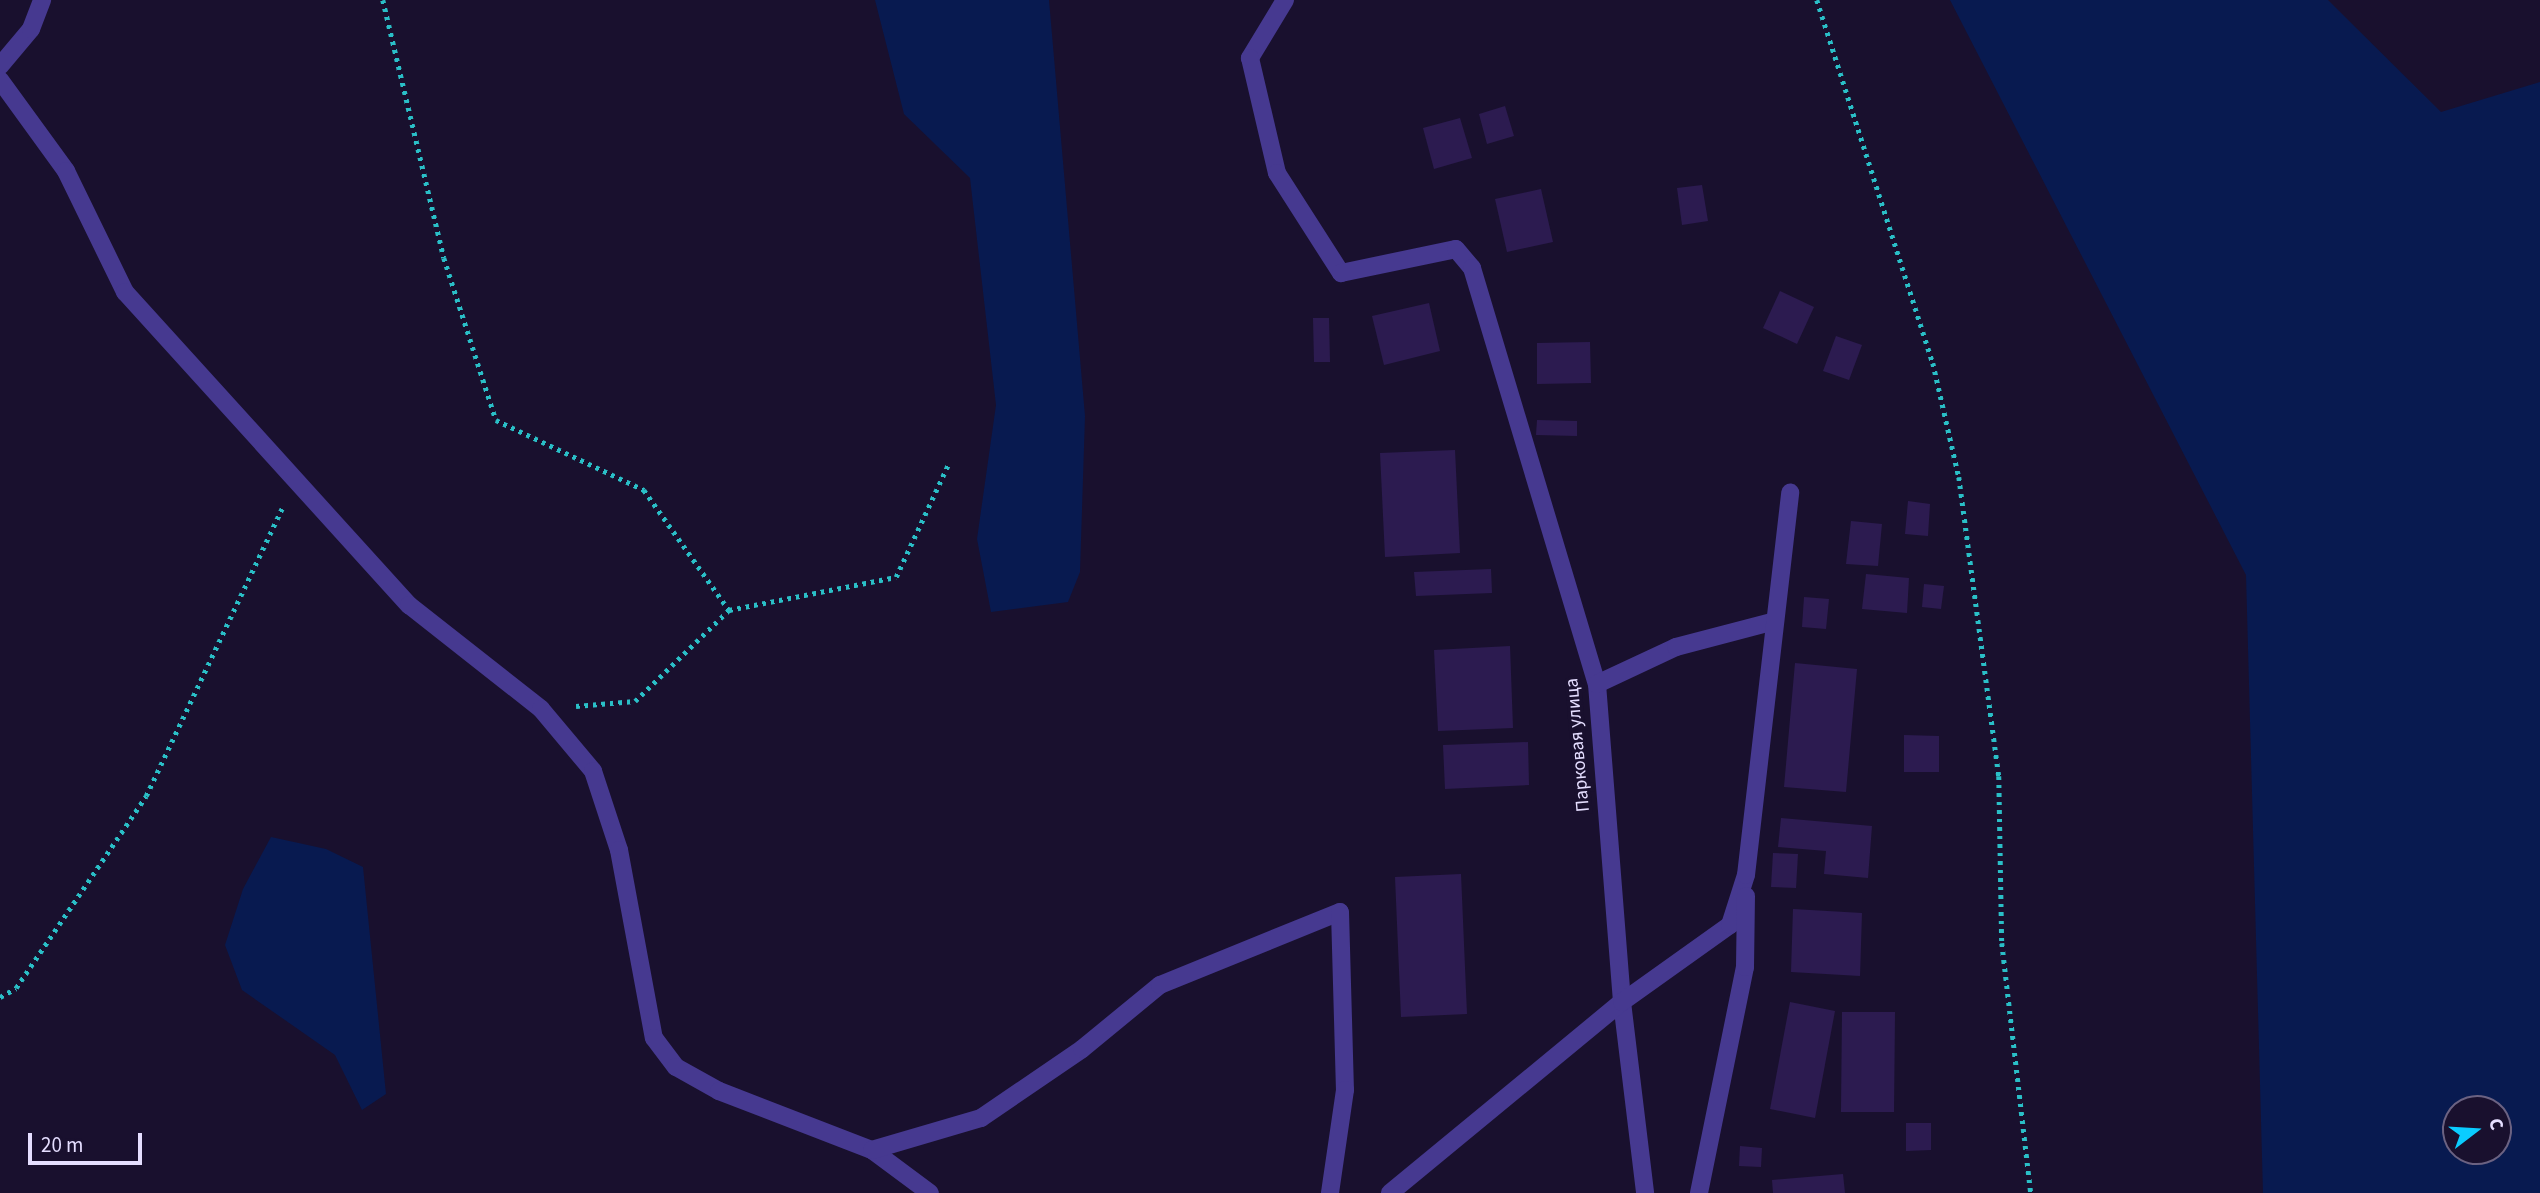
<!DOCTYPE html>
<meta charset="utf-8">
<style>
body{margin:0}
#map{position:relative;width:2540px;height:1193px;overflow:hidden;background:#19102e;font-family:"Source Sans 3",sans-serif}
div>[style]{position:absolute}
.water>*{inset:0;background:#081a50}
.building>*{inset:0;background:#2c1b50}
.path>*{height:4.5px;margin-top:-2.25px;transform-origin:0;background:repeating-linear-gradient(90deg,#2abfc7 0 3.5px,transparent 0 8.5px)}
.minor>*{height:18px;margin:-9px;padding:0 9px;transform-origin:9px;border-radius:9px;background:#463990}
span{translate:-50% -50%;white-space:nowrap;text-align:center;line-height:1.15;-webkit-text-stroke:7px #19102e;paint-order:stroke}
.street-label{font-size:19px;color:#e5deff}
.north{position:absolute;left:2442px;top:1095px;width:70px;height:70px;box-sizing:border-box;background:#19102e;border:2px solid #6b6282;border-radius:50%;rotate:73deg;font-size:19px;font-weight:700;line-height:28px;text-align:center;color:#e5deff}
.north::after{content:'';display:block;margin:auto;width:24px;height:32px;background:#0accff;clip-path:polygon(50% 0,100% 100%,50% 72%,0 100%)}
.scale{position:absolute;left:28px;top:1133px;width:114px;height:32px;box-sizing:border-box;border:4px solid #e5deff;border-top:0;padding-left:9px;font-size:21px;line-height:24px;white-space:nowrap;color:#e5deff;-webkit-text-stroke:5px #19102e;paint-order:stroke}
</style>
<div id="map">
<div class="water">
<i style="clip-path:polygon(875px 0,1049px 0,1085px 416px,1080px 572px,1068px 602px,991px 612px,977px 539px,996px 405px,970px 178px,904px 114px)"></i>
<i style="clip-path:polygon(evenodd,1950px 0,2328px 0,2441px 112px,2540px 82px,2540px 1193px,2263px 1193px,2246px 575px,1950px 0,2456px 1109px,2498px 1109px,2498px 1151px,2456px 1151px,2456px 1109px)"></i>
<i style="clip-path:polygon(271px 837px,326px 849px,363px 867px,386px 1094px,362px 1110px,335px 1055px,242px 990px,225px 945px,243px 889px)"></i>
</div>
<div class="building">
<i style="clip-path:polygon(1505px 106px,1514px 136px,1487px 144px,1479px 114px)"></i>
<i style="clip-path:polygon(1460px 118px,1472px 158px,1434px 169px,1423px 128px)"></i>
<i style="clip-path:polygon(1702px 185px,1708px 221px,1682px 225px,1677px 188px)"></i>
<i style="clip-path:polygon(1541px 189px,1553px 242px,1507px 252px,1495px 199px)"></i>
<i style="clip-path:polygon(1780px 291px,1814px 307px,1797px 344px,1763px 328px)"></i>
<i style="clip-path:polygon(1429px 303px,1440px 351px,1384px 365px,1372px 316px)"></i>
<i style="clip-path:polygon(1313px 318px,1329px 318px,1330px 362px,1314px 362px)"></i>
<i style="clip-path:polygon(1836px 336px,1862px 345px,1849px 380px,1823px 371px)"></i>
<i style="clip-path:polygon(1590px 342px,1591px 383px,1537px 384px,1537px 343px)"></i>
<i style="clip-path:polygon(1537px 420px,1577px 421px,1577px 436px,1536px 435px)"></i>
<i style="clip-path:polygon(1455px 450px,1460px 553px,1385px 557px,1380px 453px)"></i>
<i style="clip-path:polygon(1908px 501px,1930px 504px,1928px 536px,1905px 534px)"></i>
<i style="clip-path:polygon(1851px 521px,1882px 524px,1878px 566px,1846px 564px)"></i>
<i style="clip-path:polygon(1491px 569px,1492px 593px,1416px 596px,1414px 572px)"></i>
<i style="clip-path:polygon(1866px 574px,1909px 578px,1907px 613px,1862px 609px)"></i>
<i style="clip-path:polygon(1924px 584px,1944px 586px,1941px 609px,1922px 607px)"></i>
<i style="clip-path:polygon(1804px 597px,1829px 599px,1826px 629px,1802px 627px)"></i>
<i style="clip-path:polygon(1510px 646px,1513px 728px,1438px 731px,1434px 650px)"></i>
<i style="clip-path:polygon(1795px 663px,1857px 669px,1846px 792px,1784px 787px)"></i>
<i style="clip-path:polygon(1904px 735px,1939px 736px,1939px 772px,1904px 772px)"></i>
<i style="clip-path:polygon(1528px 742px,1529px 785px,1445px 789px,1443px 745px)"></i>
<i style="clip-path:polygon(1781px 818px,1872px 826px,1868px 878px,1824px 874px,1826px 851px,1778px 847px)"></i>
<i style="clip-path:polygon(1773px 853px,1798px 854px,1796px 888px,1771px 887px)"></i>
<i style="clip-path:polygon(1461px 874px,1467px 1014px,1401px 1017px,1395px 877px)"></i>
<i style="clip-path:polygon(1793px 909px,1862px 913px,1860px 976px,1791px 972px)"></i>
<i style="clip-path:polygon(1790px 1002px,1835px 1011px,1815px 1118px,1770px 1109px)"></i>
<i style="clip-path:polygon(1842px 1012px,1895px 1012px,1894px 1112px,1841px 1112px)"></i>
<i style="clip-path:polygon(1906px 1123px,1931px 1123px,1931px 1150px,1906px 1151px)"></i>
<i style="clip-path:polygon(1740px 1146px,1762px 1148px,1761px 1167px,1739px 1166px)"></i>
<i style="clip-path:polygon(1843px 1174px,1845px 1193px,1773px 1193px,1772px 1180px)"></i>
</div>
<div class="path">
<i style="left:383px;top:0;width:265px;rotate:76.7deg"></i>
<i style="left:444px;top:258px;width:170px;rotate:72.2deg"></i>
<i style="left:496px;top:420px;width:164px;rotate:25.3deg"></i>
<i style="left:644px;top:490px;width:147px;rotate:54.7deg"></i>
<i style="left:1817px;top:0;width:381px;rotate:72.3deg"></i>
<i style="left:1933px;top:363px;width:117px;rotate:77.2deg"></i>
<i style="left:1959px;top:477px;width:302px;rotate:82.4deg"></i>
<i style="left:1999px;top:776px;width:167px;rotate:89deg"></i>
<i style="left:2002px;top:943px;width:252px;rotate:83.4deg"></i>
<i style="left:576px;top:706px;width:59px;rotate:-4.8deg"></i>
<i style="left:635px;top:701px;width:131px;rotate:-44.1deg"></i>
<i style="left:729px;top:610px;width:170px;rotate:-11.2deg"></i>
<i style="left:896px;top:577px;width:126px;rotate:-65.1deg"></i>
<i style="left:0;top:997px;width:18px;rotate:-29deg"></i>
<i style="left:16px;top:988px;width:232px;rotate:-55.9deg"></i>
<i style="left:146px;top:796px;width:318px;rotate:-64.7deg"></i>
</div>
<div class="minor">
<i style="left:1285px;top:0;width:68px;rotate:121.1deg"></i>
<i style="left:1250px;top:58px;width:118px;rotate:76.8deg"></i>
<i style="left:1277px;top:173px;width:119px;rotate:57.4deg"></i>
<i style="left:1341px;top:273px;width:117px;rotate:-11.8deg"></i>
<i style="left:1456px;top:249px;width:25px;rotate:50deg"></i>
<i style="left:1472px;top:268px;width:434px;rotate:73.3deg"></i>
<i style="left:1597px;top:684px;width:319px;rotate:85.5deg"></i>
<i style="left:1622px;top:1002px;width:192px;rotate:83.1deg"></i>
<i style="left:0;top:66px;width:48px;rotate:-50deg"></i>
<i style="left:31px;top:29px;width:31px;rotate:-69deg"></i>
<i style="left:0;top:80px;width:112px;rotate:54deg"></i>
<i style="left:66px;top:171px;width:135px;rotate:64deg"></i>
<i style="left:125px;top:292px;width:423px;rotate:47.8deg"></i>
<i style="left:409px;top:605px;width:168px;rotate:38.2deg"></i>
<i style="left:541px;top:709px;width:81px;rotate:50deg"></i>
<i style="left:593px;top:771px;width:83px;rotate:71.8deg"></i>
<i style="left:619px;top:850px;width:191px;rotate:79.5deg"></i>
<i style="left:654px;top:1038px;width:36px;rotate:53deg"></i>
<i style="left:676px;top:1067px;width:49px;rotate:29.2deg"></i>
<i style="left:719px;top:1091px;width:164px;rotate:21.1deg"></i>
<i style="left:872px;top:1150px;width:72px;rotate:36.6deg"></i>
<i style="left:1597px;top:684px;width:87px;rotate:-25.1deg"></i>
<i style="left:1676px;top:647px;width:102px;rotate:-14.7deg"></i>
<i style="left:872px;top:1150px;width:114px;rotate:-16.4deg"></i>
<i style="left:981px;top:1118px;width:122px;rotate:-34.3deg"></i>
<i style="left:1082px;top:1049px;width:101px;rotate:-39.4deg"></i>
<i style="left:1160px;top:985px;width:194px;rotate:-22.1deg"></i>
<i style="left:1340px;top:912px;width:178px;rotate:88.4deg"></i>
<i style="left:1345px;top:1090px;width:104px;rotate:98.3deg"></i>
<i style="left:1390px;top:1193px;width:301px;rotate:-39.5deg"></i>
<i style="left:1622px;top:1002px;width:133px;rotate:-35.5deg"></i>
<i style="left:1730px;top:925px;width:52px;rotate:-72.3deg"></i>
<i style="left:1746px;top:875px;width:385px;rotate:-83.4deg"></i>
<i style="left:1699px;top:1193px;width:231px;rotate:-78.5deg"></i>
<i style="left:1745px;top:967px;width:71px;rotate:-89.2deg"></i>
</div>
<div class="street-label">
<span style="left:1578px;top:745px;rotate:-95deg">Парковая улица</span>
</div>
<div class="north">С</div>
<div class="scale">20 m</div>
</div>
